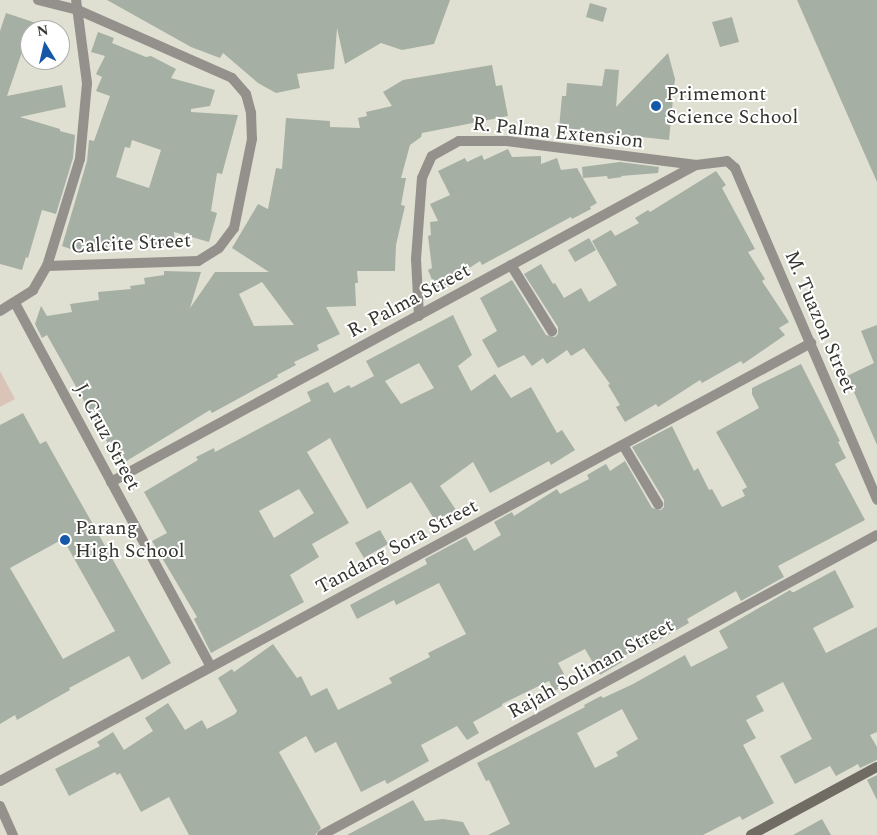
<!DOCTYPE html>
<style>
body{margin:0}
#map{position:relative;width:877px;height:835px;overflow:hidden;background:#dfe0d2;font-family:Spectral,serif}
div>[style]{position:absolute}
.green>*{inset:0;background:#dac4b7}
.building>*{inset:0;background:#a6afa4}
.street>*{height:10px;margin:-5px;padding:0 5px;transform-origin:5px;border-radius:5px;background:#94918c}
.secondary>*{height:10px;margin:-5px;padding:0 5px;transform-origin:5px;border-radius:5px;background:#706c64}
.dots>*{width:14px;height:14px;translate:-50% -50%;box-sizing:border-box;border:2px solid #fff;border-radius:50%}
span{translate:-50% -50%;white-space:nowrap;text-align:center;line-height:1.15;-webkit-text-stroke:4px #fff;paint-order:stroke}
.poi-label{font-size:20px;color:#353530}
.left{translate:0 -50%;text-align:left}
.street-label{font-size:20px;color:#353530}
.north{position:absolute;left:20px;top:20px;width:50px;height:50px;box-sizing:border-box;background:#fff;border:1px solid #aeaeac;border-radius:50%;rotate:351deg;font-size:14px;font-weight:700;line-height:20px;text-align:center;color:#353530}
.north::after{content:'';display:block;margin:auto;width:18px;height:22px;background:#1658a8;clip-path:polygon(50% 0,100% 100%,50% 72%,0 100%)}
</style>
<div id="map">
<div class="green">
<i style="clip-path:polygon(0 371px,15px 399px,0 407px)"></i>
</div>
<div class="building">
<i style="clip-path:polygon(107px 0,450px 0,434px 44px,402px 50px,381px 43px,345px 64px,337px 28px,334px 69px,297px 74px,300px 88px,276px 93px,258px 83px,223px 53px,220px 58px,191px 47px)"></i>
<i style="clip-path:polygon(797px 0,877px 0,877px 182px)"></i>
<i style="clip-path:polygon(590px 3px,607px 8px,603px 22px,586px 17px)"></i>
<i style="clip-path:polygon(6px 13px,36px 23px,33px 30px,30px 30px,30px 39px,26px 51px,23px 49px,7px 96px,62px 85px,66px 107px,20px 117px,60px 129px,60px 131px,75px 135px,73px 158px,56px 214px,42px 210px,28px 258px,26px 257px,22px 270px,0 264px,0 31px)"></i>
<i style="clip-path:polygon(732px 17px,739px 42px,720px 47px,712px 22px)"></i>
<i style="clip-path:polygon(evenodd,98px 32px,114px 38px,112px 43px,146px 57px,151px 56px,176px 69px,171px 78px,215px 90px,210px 106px,191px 109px,191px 112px,238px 115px,222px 174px,217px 173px,211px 211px,217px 213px,209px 242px,174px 232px,175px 245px,144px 247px,144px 239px,113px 244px,114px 248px,94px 251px,79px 252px,62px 246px,87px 161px,89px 140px,94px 141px,110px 96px,96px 91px,102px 77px,96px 74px,105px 56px,91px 52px,98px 32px,132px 140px,161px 150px,149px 188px,116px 177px,125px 147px,130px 148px,132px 140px)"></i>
<i style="clip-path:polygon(668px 53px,675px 79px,669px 140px,559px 128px,562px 96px,566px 96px,567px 83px,602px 86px,605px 69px,619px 70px,616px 107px)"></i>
<i style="clip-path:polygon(evenodd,492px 65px,496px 86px,502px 85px,508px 116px,422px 133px,421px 137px,410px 145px,401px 178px,406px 178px,401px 205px,405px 206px,396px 245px,395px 271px,357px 271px,358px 283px,355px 283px,356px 306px,326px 307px,340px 334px,317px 345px,319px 350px,294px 362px,296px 365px,277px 375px,278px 377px,212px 413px,210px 410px,120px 465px,47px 335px,42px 338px,35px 324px,41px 306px,47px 316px,72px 312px,70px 304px,99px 300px,98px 292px,131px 289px,130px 286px,145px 284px,144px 278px,164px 275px,164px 271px,201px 272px,190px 308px,215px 272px,269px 272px,232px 248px,258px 204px,268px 209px,276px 168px,282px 169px,286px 118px,330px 121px,330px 127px,360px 128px,358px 118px,367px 116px,366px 112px,392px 106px,383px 92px,403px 80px,492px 65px,262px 282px,294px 325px,254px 326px,239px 294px,262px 282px)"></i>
<i style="clip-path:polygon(508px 149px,512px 157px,541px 156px,541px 164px,557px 158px,561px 170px,577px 168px,597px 203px,590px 207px,591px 209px,572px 219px,571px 217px,482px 265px,480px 261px,451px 280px,453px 285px,437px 292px,428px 270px,432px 268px,428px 236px,431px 235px,430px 222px,438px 221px,430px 204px,450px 195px,438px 171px,465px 158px,467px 162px,482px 155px,484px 160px)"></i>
<i style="clip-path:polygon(620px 162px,659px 167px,658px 173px,621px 176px,622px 177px,608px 179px,607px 176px,583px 178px,582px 167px)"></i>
<i style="clip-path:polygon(716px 171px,726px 185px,722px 188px,755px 249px,748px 252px,765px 279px,762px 281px,789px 322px,779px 328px,785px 335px,743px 364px,741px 361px,702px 383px,700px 380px,658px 407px,656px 404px,625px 422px,616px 407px,620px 405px,608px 385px,610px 384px,584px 348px,571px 356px,567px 350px,547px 364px,543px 358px,532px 366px,524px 355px,498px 368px,482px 340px,497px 331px,480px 298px,512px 280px,546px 335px,555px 337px,558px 334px,558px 327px,524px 274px,541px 264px,553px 284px,555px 283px,564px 298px,581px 288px,589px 302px,617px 285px,592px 241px,611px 230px,615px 236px,639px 223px,635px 218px,648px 210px,650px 212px)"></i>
<i style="clip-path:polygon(589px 238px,596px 250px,575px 262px,568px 250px)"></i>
<i style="clip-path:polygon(evenodd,453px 315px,472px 355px,458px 366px,471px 391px,495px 374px,511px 398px,531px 387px,557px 433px,562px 430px,575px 450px,551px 465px,549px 461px,490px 493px,473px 462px,440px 486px,456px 510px,436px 522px,411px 482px,367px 509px,330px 438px,307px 452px,349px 523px,312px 544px,319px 557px,290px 575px,304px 602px,211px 653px,194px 619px,197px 617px,152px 541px,167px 533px,144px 492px,198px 460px,196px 457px,214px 448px,215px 452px,311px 401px,307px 392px,328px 382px,334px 393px,349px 385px,351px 388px,374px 376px,366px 361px,453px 315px,419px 363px,434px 388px,401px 404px,385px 381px,419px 363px,453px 315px,299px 489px,314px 513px,274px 538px,259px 511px,299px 489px)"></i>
<i style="clip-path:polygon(877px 325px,877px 445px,847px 376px,874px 363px,861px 331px)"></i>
<i style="clip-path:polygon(801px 364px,840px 441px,838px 442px,846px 458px,835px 464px,865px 520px,778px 566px,784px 577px,741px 601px,736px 591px,687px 619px,689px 623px,664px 637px,647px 647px,645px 644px,620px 658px,622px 662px,600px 675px,585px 649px,558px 663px,569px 683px,554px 691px,549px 681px,502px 704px,502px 706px,473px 722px,479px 733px,467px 740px,457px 726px,421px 745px,429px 761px,387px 784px,385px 780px,361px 792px,336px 742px,315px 753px,306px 736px,279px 752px,321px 828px,315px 835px,189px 835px,169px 797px,141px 812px,120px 773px,117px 775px,115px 772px,69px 796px,55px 769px,100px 746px,97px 742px,113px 732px,124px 750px,153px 731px,145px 718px,168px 703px,185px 730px,202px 720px,207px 729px,235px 714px,237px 711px,218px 678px,232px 669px,234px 672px,273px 644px,297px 678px,301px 676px,311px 696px,327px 688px,338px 710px,392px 683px,389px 678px,430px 657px,428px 653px,466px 634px,439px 583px,396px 605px,394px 600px,357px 619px,350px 605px,427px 564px,425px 559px,466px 537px,474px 551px,501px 535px,494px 522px,512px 512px,514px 516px,557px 489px,560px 494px,589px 479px,587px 475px,606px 464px,610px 471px,625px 461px,652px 508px,661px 510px,664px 507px,664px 500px,632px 447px,672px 426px,694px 471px,698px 468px,709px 490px,712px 489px,722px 507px,745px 496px,742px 490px,747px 487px,716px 432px,759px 408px,752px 394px,752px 388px)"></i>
<i style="clip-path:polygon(evenodd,23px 413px,40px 444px,46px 441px,171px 663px,142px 680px,129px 656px,69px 688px,70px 690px,17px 720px,15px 715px,0 724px,0 425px,23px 413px,63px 539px,115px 631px,63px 659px,10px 568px,63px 539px)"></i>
<i style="clip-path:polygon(380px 530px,388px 544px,364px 558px,355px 543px)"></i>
<i style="clip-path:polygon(evenodd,835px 570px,854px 607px,813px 628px,826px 653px,877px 627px,877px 732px,870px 735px,877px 747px,877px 760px,860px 768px,858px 764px,836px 776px,830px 766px,795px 784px,780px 756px,812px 739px,783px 682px,756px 696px,764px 711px,746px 720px,756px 738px,743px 745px,774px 803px,742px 820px,740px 816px,703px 835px,488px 835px,510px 824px,489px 780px,486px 781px,477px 763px,585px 707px,584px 705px,601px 696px,603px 698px,633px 684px,685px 655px,691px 667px,728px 648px,719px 631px,790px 590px,792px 592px,794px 592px,835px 570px,622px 709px,638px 739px,616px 752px,618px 756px,595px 768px,577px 733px,622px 709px)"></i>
<i style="clip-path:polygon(877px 775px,877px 800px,867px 780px)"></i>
<i style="clip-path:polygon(413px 800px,425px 821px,443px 819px,463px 822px,470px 835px,347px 835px)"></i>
<i style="clip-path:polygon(822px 819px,831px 835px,793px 835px)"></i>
</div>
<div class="street">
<i style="left:38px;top:0;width:41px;rotate:14deg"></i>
<i style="left:78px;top:10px;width:168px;rotate:23.8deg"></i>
<i style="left:232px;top:78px;width:21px;rotate:49deg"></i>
<i style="left:246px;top:94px;width:20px;rotate:75deg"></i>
<i style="left:251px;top:113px;width:26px;rotate:88deg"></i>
<i style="left:252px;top:139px;width:91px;rotate:101.4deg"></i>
<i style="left:234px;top:228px;width:25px;rotate:127deg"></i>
<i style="left:219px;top:248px;width:25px;rotate:148deg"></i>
<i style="left:198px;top:261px;width:151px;rotate:178.1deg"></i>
<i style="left:511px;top:265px;width:78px;rotate:58.2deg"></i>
<i style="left:15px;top:303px;width:413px;rotate:61.7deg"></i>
<i style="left:0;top:311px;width:39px;rotate:-32deg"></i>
<i style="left:33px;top:290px;width:28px;rotate:-60deg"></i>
<i style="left:47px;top:266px;width:112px;rotate:-72.9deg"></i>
<i style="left:80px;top:159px;width:76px;rotate:-84.7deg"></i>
<i style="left:87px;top:83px;width:84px;rotate:-97.5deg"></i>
<i style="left:419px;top:316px;width:57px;rotate:-93deg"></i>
<i style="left:416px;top:259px;width:81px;rotate:-85.8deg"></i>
<i style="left:422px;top:178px;width:24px;rotate:-66deg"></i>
<i style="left:432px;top:156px;width:31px;rotate:-29deg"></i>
<i style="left:459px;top:141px;width:48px"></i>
<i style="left:507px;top:141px;width:191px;rotate:7.2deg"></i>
<i style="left:623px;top:445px;width:69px;rotate:59.3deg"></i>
<i style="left:111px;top:482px;width:665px;rotate:-28.45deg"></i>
<i style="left:696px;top:165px;width:31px;rotate:-7deg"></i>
<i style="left:727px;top:161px;width:11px;rotate:41deg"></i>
<i style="left:735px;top:168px;width:361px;rotate:66.8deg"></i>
<i style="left:0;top:781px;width:922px;rotate:-28.37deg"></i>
<i style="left:0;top:806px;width:32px;rotate:66deg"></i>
<i style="left:322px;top:835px;width:631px;rotate:-28.39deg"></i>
</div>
<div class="secondary">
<i style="left:751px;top:835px;width:143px;rotate:-28.4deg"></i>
</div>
<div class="dots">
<i style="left:656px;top:106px;background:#1658a8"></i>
<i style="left:65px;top:540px;background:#1658a8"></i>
</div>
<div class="poi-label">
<span class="left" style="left:666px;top:106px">Primemont<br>Science School</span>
<span class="left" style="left:75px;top:540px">Parang<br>High School</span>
</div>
<div class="street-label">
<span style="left:558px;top:133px;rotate:6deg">R. Palma Extension</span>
<span style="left:131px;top:244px;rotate:-3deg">Calcite Street</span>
<span style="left:409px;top:301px;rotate:-28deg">R. Palma Street</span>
<span style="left:820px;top:322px;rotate:67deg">M. Tuazon Street</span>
<span style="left:107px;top:437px;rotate:62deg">J. Cruz Street</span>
<span style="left:397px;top:547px;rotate:-28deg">Tandang Sora Street</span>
<span style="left:591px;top:669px;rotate:-29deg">Rajah Soliman Street</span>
</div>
<div class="north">N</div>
</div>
